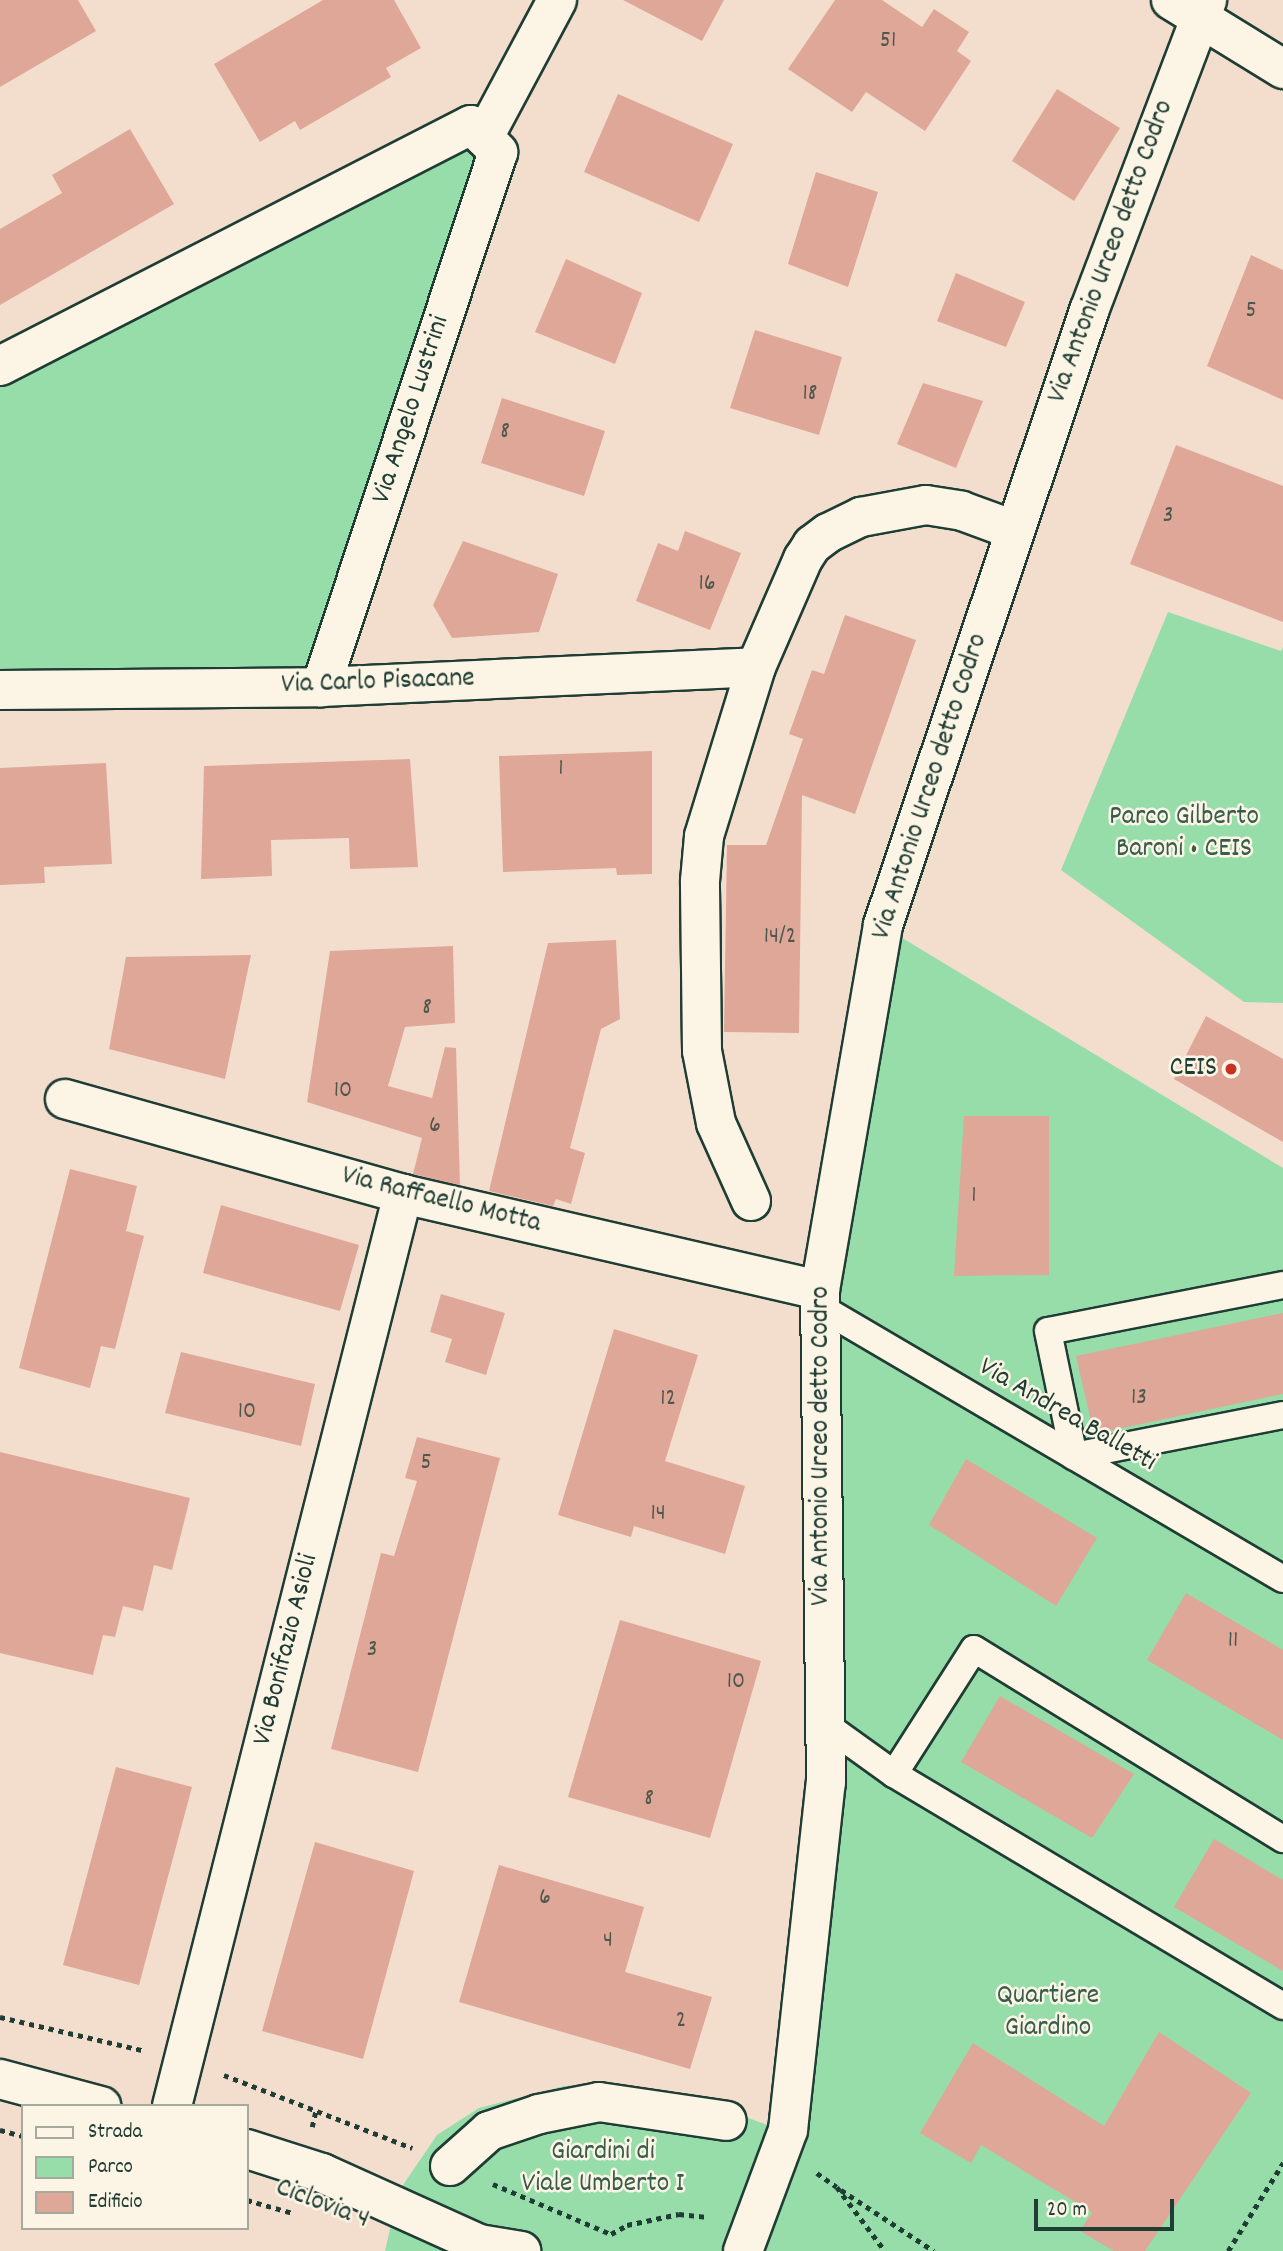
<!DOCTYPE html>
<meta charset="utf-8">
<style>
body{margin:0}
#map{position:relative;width:1283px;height:2251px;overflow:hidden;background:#f3dece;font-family:Dekko,sans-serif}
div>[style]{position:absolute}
.green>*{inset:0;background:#96ddaa}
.building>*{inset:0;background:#dfa798}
.path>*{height:4.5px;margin-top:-2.25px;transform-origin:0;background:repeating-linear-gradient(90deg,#1f3d34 0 5px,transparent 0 10px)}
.roads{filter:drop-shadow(2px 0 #1f3d34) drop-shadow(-2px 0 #1f3d34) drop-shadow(0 2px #1f3d34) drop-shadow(0 -2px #1f3d34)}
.service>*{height:26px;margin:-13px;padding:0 13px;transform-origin:13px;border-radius:13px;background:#fcf5e5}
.pedestrian>*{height:38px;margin:-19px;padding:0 19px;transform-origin:19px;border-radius:19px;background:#fcf5e5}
.minor>*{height:38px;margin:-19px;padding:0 19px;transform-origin:19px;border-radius:19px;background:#fcf5e5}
.secondary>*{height:38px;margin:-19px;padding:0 19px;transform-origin:19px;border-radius:19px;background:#fcf5e5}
.dots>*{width:19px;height:19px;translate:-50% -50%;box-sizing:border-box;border:4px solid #fcf5e5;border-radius:50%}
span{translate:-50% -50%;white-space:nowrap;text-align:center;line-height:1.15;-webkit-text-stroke:5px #fcf5e5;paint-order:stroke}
.number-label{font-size:24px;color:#4f584d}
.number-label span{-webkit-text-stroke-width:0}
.street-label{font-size:28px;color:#1f3d34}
.park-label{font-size:28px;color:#375d4c}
.poi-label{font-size:28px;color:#1f3d34}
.right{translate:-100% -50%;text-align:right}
.legend{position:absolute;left:21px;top:2104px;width:228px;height:126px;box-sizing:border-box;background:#fcf5e5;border:2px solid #a4ab9e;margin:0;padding:9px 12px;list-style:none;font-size:21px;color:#1f3d34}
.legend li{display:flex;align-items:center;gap:14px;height:35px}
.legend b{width:35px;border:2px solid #a4ab9e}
.scale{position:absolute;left:1034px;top:2199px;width:140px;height:32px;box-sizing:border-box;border:4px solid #1f3d34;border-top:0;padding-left:9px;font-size:21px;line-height:24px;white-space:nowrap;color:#1f3d34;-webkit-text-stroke:5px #fcf5e5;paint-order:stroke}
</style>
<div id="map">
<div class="green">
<i style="clip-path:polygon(471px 125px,498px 152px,321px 687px,0 690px,0 366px)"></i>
<i style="clip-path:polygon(1168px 612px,1281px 651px,1283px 647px,1283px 1003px,1244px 1002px,1061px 870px)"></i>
<i style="clip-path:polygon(894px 933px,1283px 1168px,1283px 2251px,385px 2251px,398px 2194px,403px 2185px,437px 2135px,479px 2108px,564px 2086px,596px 2084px,683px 2094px,800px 2137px,833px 1294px)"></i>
</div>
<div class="building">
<i style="clip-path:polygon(0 0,78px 0,96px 31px,0 87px)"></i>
<i style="clip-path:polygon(323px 0,394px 0,421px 48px,386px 68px,391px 77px,300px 130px,295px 121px,260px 142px,214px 64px)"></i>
<i style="clip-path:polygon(623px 0,724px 0,702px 41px)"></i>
<i style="clip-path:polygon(835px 0,882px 0,922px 27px,934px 9px,969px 32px,957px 51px,971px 61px,925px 131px,866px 92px,852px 112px,788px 69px)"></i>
<i style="clip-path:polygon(1057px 89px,1120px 128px,1074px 201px,1012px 161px)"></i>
<i style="clip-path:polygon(618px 94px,733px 144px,699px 222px,584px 172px)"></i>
<i style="clip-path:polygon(130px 129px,174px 204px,0 305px,0 229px,62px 193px,52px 175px)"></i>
<i style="clip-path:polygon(816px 172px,878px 192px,848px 287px,788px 264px)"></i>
<i style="clip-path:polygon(1251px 255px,1283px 270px,1283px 400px,1207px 366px)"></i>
<i style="clip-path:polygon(566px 259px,642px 293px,615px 364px,535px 332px)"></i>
<i style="clip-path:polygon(956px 273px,1025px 302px,1006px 347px,937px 321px)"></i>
<i style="clip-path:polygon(755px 330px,842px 357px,819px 435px,730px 408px)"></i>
<i style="clip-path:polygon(923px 383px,983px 401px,956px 468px,897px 444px)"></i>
<i style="clip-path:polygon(502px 398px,605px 431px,584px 496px,481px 463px)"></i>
<i style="clip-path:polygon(1176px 445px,1283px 486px,1283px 622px,1130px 564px)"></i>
<i style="clip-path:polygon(685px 531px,741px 553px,710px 630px,636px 601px,658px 543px,678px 551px)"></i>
<i style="clip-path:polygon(463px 541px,558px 574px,539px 632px,452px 638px,433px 605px)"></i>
<i style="clip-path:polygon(845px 615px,916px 640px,855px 814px,802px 795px,799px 1033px,724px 1032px,727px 845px,766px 845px,803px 739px,789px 734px,812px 670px,824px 674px)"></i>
<i style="clip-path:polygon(652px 751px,652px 874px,617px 875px,616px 868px,503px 872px,499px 756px)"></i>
<i style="clip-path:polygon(410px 759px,418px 867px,350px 869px,349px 838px,271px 840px,272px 876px,201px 879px,204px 766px)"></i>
<i style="clip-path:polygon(106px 763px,112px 864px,44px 867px,45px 883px,0 885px,0 768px)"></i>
<i style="clip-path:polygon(616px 940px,620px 1019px,601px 1029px,570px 1148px,585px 1153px,571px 1204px,556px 1199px,553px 1206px,489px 1191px,548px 943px)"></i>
<i style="clip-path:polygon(453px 946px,455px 1023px,405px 1027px,388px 1086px,432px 1098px,445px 1047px,456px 1048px,460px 1185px,413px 1174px,422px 1138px,307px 1102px,330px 951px)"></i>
<i style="clip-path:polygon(251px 955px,225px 1079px,109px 1049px,126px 957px)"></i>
<i style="clip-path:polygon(1206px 1016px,1283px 1059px,1283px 1142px,1174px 1079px)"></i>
<i style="clip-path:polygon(964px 1116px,1049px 1116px,1049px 1275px,954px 1276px)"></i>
<i style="clip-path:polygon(70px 1169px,137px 1186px,126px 1231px,144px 1236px,115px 1349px,101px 1346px,90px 1388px,19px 1368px)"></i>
<i style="clip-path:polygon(221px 1205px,359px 1245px,340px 1311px,203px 1273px)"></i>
<i style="clip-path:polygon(441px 1294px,505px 1313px,486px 1375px,445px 1362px,452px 1339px,430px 1332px)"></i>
<i style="clip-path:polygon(1283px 1313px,1283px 1394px,1094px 1434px,1076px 1356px)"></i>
<i style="clip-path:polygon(614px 1329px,698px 1355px,665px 1461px,745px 1486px,725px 1554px,634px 1526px,631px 1537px,558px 1515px)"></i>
<i style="clip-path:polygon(181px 1352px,315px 1384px,301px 1446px,165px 1413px)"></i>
<i style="clip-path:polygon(417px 1437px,500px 1458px,418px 1772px,331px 1749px,381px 1553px,394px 1556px,417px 1481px,405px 1478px)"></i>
<i style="clip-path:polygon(0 1452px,190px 1498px,172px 1570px,154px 1565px,143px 1611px,123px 1606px,115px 1637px,103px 1635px,93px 1675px,0 1653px)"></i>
<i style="clip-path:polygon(966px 1459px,1097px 1538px,1056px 1606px,929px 1525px)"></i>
<i style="clip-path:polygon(1186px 1593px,1283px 1650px,1283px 1740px,1147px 1660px)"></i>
<i style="clip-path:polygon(620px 1620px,761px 1661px,710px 1838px,568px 1797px)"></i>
<i style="clip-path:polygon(1000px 1696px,1134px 1774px,1092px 1838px,961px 1762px)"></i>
<i style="clip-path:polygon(116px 1767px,192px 1787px,139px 1985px,63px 1965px)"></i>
<i style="clip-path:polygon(1214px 1839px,1283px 1880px,1283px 1971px,1174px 1907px)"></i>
<i style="clip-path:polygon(315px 1842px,414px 1871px,363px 2059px,262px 2031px)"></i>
<i style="clip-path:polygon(499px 1865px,644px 1907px,625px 1972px,712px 1997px,690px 2069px,459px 2002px)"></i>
<i style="clip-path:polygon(1159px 2032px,1251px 2093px,1145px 2251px,1114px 2251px,1080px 2231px,1092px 2212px,981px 2145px,971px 2163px,920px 2133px,973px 2043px,1104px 2126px)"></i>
</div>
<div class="path">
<i style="left:0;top:2017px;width:146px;rotate:13.1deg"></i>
<i style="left:224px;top:2075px;width:202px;rotate:21.2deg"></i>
<i style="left:312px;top:2127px;width:17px;rotate:-77deg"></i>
<i style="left:0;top:2130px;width:24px;rotate:15deg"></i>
<i style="left:817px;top:2173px;width:24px;rotate:35deg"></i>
<i style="left:837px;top:2187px;width:80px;rotate:53.1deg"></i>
<i style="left:493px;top:2184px;width:128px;rotate:23deg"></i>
<i style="left:611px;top:2234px;width:18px;rotate:-29deg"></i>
<i style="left:627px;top:2225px;width:53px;rotate:-11.9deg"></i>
<i style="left:679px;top:2214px;width:30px;rotate:6deg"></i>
<i style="left:841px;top:2190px;width:111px;rotate:33.3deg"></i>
<i style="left:247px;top:2200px;width:48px;rotate:15.8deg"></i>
<i style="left:1228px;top:2251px;width:104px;rotate:-58deg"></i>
</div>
<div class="roads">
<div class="service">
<i style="left:1283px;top:1285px;width:239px;rotate:168.9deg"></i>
<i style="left:1048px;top:1331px;width:128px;rotate:78.3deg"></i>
<i style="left:1074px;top:1456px;width:213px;rotate:-11.1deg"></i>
<i style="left:820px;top:1307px;width:537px;rotate:30.43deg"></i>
<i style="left:823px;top:1723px;width:87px;rotate:35.7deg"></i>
<i style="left:894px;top:1774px;width:453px;rotate:30.8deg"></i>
<i style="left:894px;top:1774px;width:148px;rotate:-57.4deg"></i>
<i style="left:974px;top:1649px;width:363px;rotate:31.6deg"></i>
</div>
<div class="pedestrian">
<i style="left:450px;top:2166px;width:52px;rotate:-41.9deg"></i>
<i style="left:489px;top:2131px;width:53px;rotate:-18.8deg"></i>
<i style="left:539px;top:2114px;width:61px;rotate:-11.3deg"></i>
<i style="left:599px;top:2102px;width:129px;rotate:8.4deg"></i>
</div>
<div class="minor">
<i style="left:1171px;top:0;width:132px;rotate:31.6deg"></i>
<i style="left:484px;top:137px;width:155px;rotate:-61.9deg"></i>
<i style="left:0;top:366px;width:529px;rotate:-27.1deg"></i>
<i style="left:471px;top:125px;width:18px;rotate:43deg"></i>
<i style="left:484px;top:137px;width:21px;rotate:47deg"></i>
<i style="left:498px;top:152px;width:564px;rotate:108.31deg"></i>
<i style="left:0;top:690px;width:321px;rotate:-0.5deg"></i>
<i style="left:321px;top:687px;width:435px;rotate:-2.6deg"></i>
<i style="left:65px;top:1099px;width:351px;rotate:15.7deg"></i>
<i style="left:403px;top:1194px;width:428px;rotate:13deg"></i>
<i style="left:751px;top:1201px;width:85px;rotate:-114.2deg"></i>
<i style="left:716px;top:1123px;width:73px;rotate:-101deg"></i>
<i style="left:702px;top:1051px;width:170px;rotate:-90.7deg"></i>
<i style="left:700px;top:881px;width:45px;rotate:-84.9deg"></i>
<i style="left:704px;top:836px;width:177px;rotate:-72.9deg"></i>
<i style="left:756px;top:667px;width:118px;rotate:-66.5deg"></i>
<i style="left:803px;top:559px;width:17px;rotate:-57deg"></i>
<i style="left:812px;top:545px;width:20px;rotate:-37deg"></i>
<i style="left:828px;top:533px;width:37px;rotate:-26deg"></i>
<i style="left:861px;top:517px;width:66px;rotate:-10.5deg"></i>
<i style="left:926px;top:505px;width:36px;rotate:9deg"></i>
<i style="left:962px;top:511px;width:55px;rotate:20.1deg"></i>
<i style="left:172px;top:2106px;width:941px;rotate:-75.79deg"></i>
<i style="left:743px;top:2251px;width:129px;rotate:-69.6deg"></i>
<i style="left:788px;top:2130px;width:349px;rotate:-83.8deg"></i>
<i style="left:826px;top:1783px;width:493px;rotate:-90.7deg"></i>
<i style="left:820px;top:1290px;width:370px;rotate:-80.2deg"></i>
<i style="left:883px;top:925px;width:648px;rotate:-71.45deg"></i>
<i style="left:1089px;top:311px;width:333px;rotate:-69.2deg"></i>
</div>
<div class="secondary">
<i style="left:0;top:2079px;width:105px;rotate:15deg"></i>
<i style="left:247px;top:2149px;width:79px;rotate:17.7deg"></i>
<i style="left:322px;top:2173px;width:172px;rotate:24.3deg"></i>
<i style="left:479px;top:2244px;width:43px;rotate:9.5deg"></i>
</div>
</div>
<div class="dots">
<i style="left:1231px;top:1069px;background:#c8321e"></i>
</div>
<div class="number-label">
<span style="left:888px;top:42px">51</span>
<span style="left:1251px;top:312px">5</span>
<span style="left:810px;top:395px">18</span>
<span style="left:505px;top:433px">8</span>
<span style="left:1168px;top:517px">3</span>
<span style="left:707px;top:585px">16</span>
<span style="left:561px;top:770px">1</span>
<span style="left:780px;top:938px">14/2</span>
<span style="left:427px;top:1009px">8</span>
<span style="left:343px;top:1092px">10</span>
<span style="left:435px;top:1127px">6</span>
<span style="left:974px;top:1197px">1</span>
<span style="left:1139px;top:1399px">13</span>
<span style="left:668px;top:1400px">12</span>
<span style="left:247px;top:1413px">10</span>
<span style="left:426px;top:1464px">5</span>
<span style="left:658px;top:1515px">14</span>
<span style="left:1233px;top:1642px">11</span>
<span style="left:372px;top:1651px">3</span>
<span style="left:736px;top:1683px">10</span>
<span style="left:649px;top:1800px">8</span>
<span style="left:545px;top:1899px">6</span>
<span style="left:608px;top:1942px">4</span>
<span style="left:681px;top:2022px">2</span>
</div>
<div class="street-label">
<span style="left:1112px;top:252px;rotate:-70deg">Via Antonio Urceo detto Codro</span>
<span style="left:412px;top:410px;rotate:-72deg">Via Angelo Lustrini</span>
<span style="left:378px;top:683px;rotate:-2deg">Via Carlo Pisacane</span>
<span style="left:931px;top:787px;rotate:-72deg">Via Antonio Urceo detto Codro</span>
<span style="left:441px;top:1201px;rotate:14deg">Via Raffaello Motta</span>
<span style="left:1067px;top:1416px;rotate:30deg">Via Andrea Balletti</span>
<span style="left:822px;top:1446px;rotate:-90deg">Via Antonio Urceo detto Codro</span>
<span style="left:287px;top:1650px;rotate:-76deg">Via Bonifazio Asioli</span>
<span style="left:322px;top:2205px;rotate:21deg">Ciclovia 4</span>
</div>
<div class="park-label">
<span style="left:1184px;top:834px">Parco Gilberto<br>Baroni • CEIS</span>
<span style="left:1048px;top:2013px">Quartiere<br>Giardino</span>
<span style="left:603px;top:2169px">Giardini di<br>Viale Umberto I</span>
</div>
<div class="poi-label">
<span class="right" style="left:1217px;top:1069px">CEIS</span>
</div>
<ul class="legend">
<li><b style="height:9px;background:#fcf5e5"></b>Strada</li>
<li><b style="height:19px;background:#96ddaa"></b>Parco</li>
<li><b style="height:19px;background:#dfa798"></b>Edificio</li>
</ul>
<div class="scale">20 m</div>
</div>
